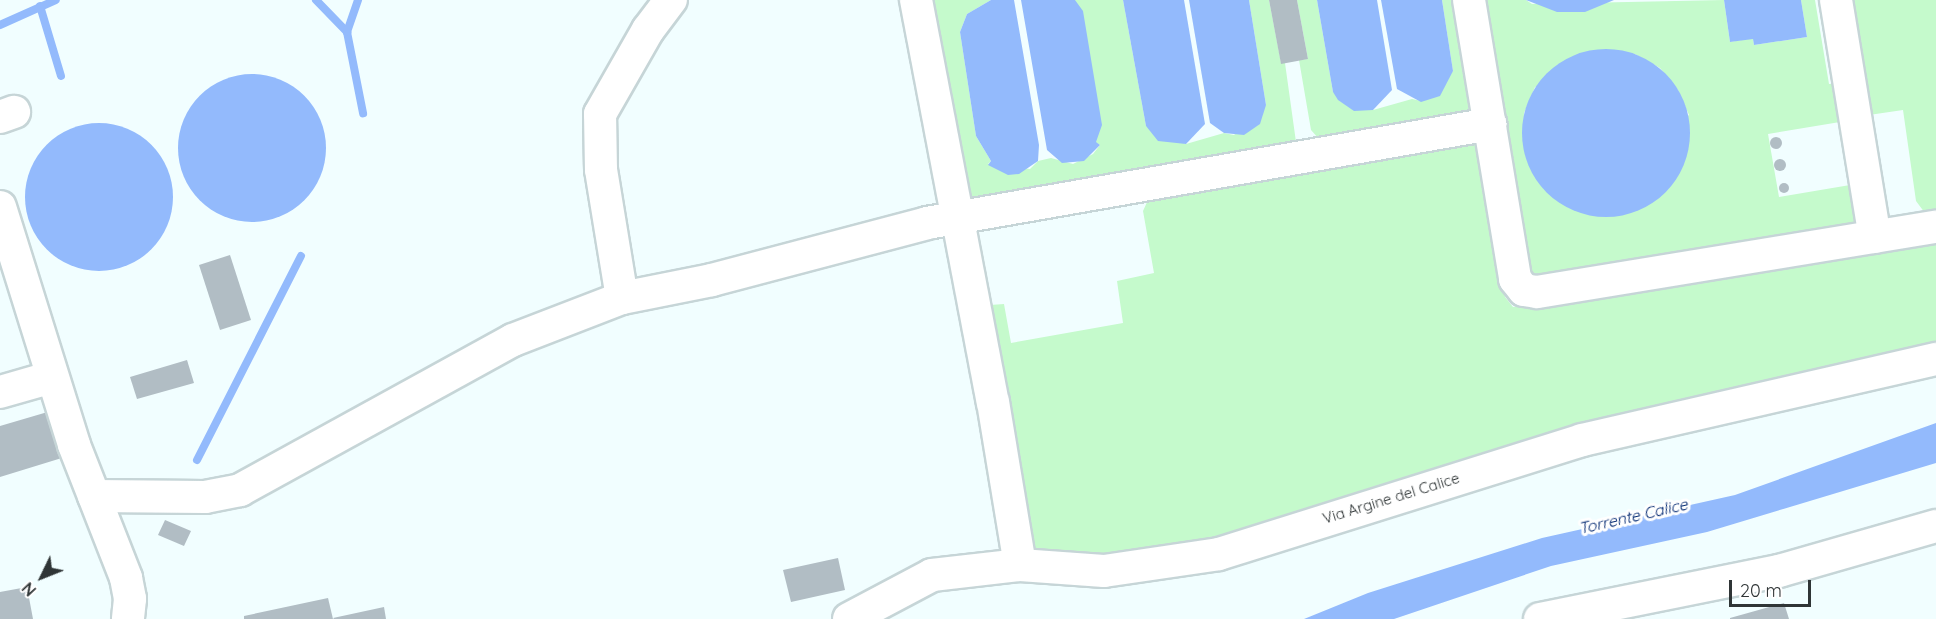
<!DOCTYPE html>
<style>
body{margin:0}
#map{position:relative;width:1936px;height:619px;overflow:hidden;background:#f1feff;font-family:Quicksand,sans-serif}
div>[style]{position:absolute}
.green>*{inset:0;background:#c5facc}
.water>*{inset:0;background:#93bafc}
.round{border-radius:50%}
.stream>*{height:8px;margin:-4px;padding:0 4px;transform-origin:4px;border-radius:4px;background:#93bafc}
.building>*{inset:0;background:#b1bdc4}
.roads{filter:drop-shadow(2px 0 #c6d5d7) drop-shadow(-2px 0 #c6d5d7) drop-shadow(0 2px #c6d5d7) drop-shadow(0 -2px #c6d5d7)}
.minor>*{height:32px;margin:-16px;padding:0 16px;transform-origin:16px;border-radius:16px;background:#fff}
span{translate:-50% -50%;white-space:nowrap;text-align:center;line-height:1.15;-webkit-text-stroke:6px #fff;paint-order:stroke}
.street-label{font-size:15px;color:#2f3536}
.water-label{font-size:16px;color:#002770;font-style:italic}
.north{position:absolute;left:12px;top:547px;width:60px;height:60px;-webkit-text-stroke:4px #fff;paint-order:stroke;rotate:227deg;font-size:16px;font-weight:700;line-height:24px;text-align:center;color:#2f3536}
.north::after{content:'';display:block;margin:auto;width:21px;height:27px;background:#2f3536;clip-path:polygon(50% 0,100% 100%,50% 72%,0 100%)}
.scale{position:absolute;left:1729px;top:580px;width:82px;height:27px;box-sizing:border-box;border:3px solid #2f3536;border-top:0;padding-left:8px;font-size:18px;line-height:21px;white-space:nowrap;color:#2f3536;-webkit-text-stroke:4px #fff;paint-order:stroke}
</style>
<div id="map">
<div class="green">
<i style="clip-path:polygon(930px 0,991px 0,967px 14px,960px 32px,976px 136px,991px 161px,988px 164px,1030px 169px,1038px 161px,1051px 158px,1073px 164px,1093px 154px,1100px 145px,1095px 142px,1075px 0,1123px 0,1146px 126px,1186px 144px,1224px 133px,1234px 135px,1266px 105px,1249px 0,1269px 0,1281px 63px,1285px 63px,1296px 142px,974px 200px,968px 195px)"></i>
<i style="clip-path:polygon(1297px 0,1317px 0,1333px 92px,1373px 110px,1412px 99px,1421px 101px,1453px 71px,1442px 0,1454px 0,1469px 110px,1319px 139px,1311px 130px,1299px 60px,1308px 59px)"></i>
<i style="clip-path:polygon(evenodd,1479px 0,1526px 0,1532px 4px,1724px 0,1730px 42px,1753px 38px,1754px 45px,1807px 37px,1801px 0,1815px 0,1829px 84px,1840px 83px,1846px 121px,1768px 134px,1779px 197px,1856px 184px,1858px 224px,1534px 277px,1528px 271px,1479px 0,1635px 54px,1660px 68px,1678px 90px,1689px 115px,1569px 208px,1547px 192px,1531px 169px,1523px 142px,1524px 113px,1535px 87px,1635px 54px)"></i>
<i style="clip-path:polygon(1851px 0,1936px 0,1936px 215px,1925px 213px,1916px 201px,1903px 110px,1869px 115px)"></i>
<i style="clip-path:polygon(1472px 142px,1480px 150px,1505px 297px,1513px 307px,1936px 240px,1936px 352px,1312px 518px,1122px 560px,1034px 552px,990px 305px,1004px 304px,1011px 343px,1123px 323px,1117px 281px,1154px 273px,1143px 211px,1148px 200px)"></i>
</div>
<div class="water">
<i style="clip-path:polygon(991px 0,1014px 0,1039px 145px,1038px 161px,1019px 174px,1008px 175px,988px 165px,991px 161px,976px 136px,960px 32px,967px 14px)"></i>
<i style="clip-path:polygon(1021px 0,1075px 0,1083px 11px,1102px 125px,1096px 142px,1100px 145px,1084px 161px,1062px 163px,1047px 150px)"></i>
<i style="clip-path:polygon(1123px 0,1184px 0,1205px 124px,1186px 144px,1158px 141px,1146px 126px)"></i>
<i style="clip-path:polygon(1189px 0,1249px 0,1266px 105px,1260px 124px,1244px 135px,1224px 133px,1210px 123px)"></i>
<i style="clip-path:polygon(1317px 0,1377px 0,1392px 90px,1373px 110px,1354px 111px,1338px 100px,1333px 92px)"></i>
<i style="clip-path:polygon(1381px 0,1442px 0,1453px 71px,1440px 96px,1421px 102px,1397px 89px)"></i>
<i style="clip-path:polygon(1526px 0,1614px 0,1585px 12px,1557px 12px)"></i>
<i style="clip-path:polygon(1724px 0,1801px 0,1807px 37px,1754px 45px,1753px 39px,1730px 42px)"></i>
<i class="round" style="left:1522px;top:49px;width:168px;height:168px"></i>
<i class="round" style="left:178px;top:74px;width:148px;height:148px"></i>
<i class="round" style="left:25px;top:123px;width:148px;height:148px"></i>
<i style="clip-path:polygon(1936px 423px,1936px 463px,1707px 532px,1551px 566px,1394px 619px,1304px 619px,1368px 593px,1542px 538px,1735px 495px)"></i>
</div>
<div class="stream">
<i style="left:316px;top:0;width:45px;rotate:45.9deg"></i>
<i style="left:347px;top:32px;width:83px;rotate:78.8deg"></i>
<i style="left:40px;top:6px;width:73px;rotate:73.3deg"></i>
<i style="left:0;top:25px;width:61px;rotate:-24.1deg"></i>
<i style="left:347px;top:32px;width:34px;rotate:-71deg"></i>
<i style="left:197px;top:460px;width:229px;rotate:-63deg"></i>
</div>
<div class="building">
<i style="clip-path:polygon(1269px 0,1297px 0,1308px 59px,1281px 64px)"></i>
<i class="round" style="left:1770px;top:137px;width:12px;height:12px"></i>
<i class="round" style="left:1774px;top:159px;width:12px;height:12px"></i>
<i class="round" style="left:1779px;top:183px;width:10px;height:10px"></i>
<i style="clip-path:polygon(230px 255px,251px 320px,220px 330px,199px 265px)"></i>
<i style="clip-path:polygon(187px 360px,194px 383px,137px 399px,130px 377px)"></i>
<i style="clip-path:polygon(51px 411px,65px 457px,0 477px,0 426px)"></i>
<i style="clip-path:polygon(165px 520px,191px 531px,184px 546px,158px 535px)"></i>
<i style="clip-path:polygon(838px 558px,845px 590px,791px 602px,783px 570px)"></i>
<i style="clip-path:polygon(27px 587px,33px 619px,0 619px,0 592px)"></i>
<i style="clip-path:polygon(328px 598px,333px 619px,244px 619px,244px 616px)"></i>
<i style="clip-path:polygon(1784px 603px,1789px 619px,1730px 619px,1730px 618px)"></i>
<i style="clip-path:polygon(384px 607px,386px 619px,334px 619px,333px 618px)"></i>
</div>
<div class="roads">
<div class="minor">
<i style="left:916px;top:0;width:409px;rotate:79.2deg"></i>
<i style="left:993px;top:402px;width:165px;rotate:80.6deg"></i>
<i style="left:1469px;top:0;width:283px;rotate:80.6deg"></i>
<i style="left:1515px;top:279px;width:14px;rotate:51deg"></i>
<i style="left:1524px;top:290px;width:13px;rotate:9deg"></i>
<i style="left:1537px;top:292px;width:404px;rotate:-9.3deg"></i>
<i style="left:1836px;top:0;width:240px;rotate:80.7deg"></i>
<i style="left:0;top:117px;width:15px;rotate:-20deg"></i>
<i style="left:0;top:207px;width:249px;rotate:72.7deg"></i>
<i style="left:74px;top:445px;width:143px;rotate:68.6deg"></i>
<i style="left:126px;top:578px;width:21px;rotate:79deg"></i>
<i style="left:130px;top:599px;width:20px;rotate:96deg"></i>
<i style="left:622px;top:298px;width:130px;rotate:-99.3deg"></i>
<i style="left:601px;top:170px;width:56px;rotate:-91deg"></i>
<i style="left:600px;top:114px;width:97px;rotate:-60.3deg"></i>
<i style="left:648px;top:30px;width:38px;rotate:-53deg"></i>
<i style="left:0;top:392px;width:54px;rotate:-16.1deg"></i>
<i style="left:94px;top:496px;width:111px;rotate:0.5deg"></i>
<i style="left:205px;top:497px;width:36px;rotate:-11deg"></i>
<i style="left:240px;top:490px;width:311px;rotate:-28.8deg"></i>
<i style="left:513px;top:340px;width:117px;rotate:-21.1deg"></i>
<i style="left:622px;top:298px;width:92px;rotate:-11.3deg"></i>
<i style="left:712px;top:280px;width:222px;rotate:-14.8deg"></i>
<i style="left:927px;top:223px;width:572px;rotate:-9.97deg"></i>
<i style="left:849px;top:619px;width:94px;rotate:-27.9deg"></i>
<i style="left:932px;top:575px;width:89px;rotate:-6.5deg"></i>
<i style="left:1020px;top:565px;width:84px;rotate:4.1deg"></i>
<i style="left:1104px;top:571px;width:116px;rotate:-8.4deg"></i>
<i style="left:1219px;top:554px;width:380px;rotate:-17.4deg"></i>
<i style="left:1582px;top:440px;width:363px;rotate:-12.9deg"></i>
<i style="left:1540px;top:619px;width:244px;rotate:-11.4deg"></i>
<i style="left:1779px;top:571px;width:163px;rotate:-16deg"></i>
</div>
</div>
<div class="street-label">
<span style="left:1391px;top:498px;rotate:-17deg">Via Argine del Calice</span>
</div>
<div class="water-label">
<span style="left:1633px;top:516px;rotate:-13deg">Torrente Calice</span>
</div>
<div class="north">N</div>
<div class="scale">20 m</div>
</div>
